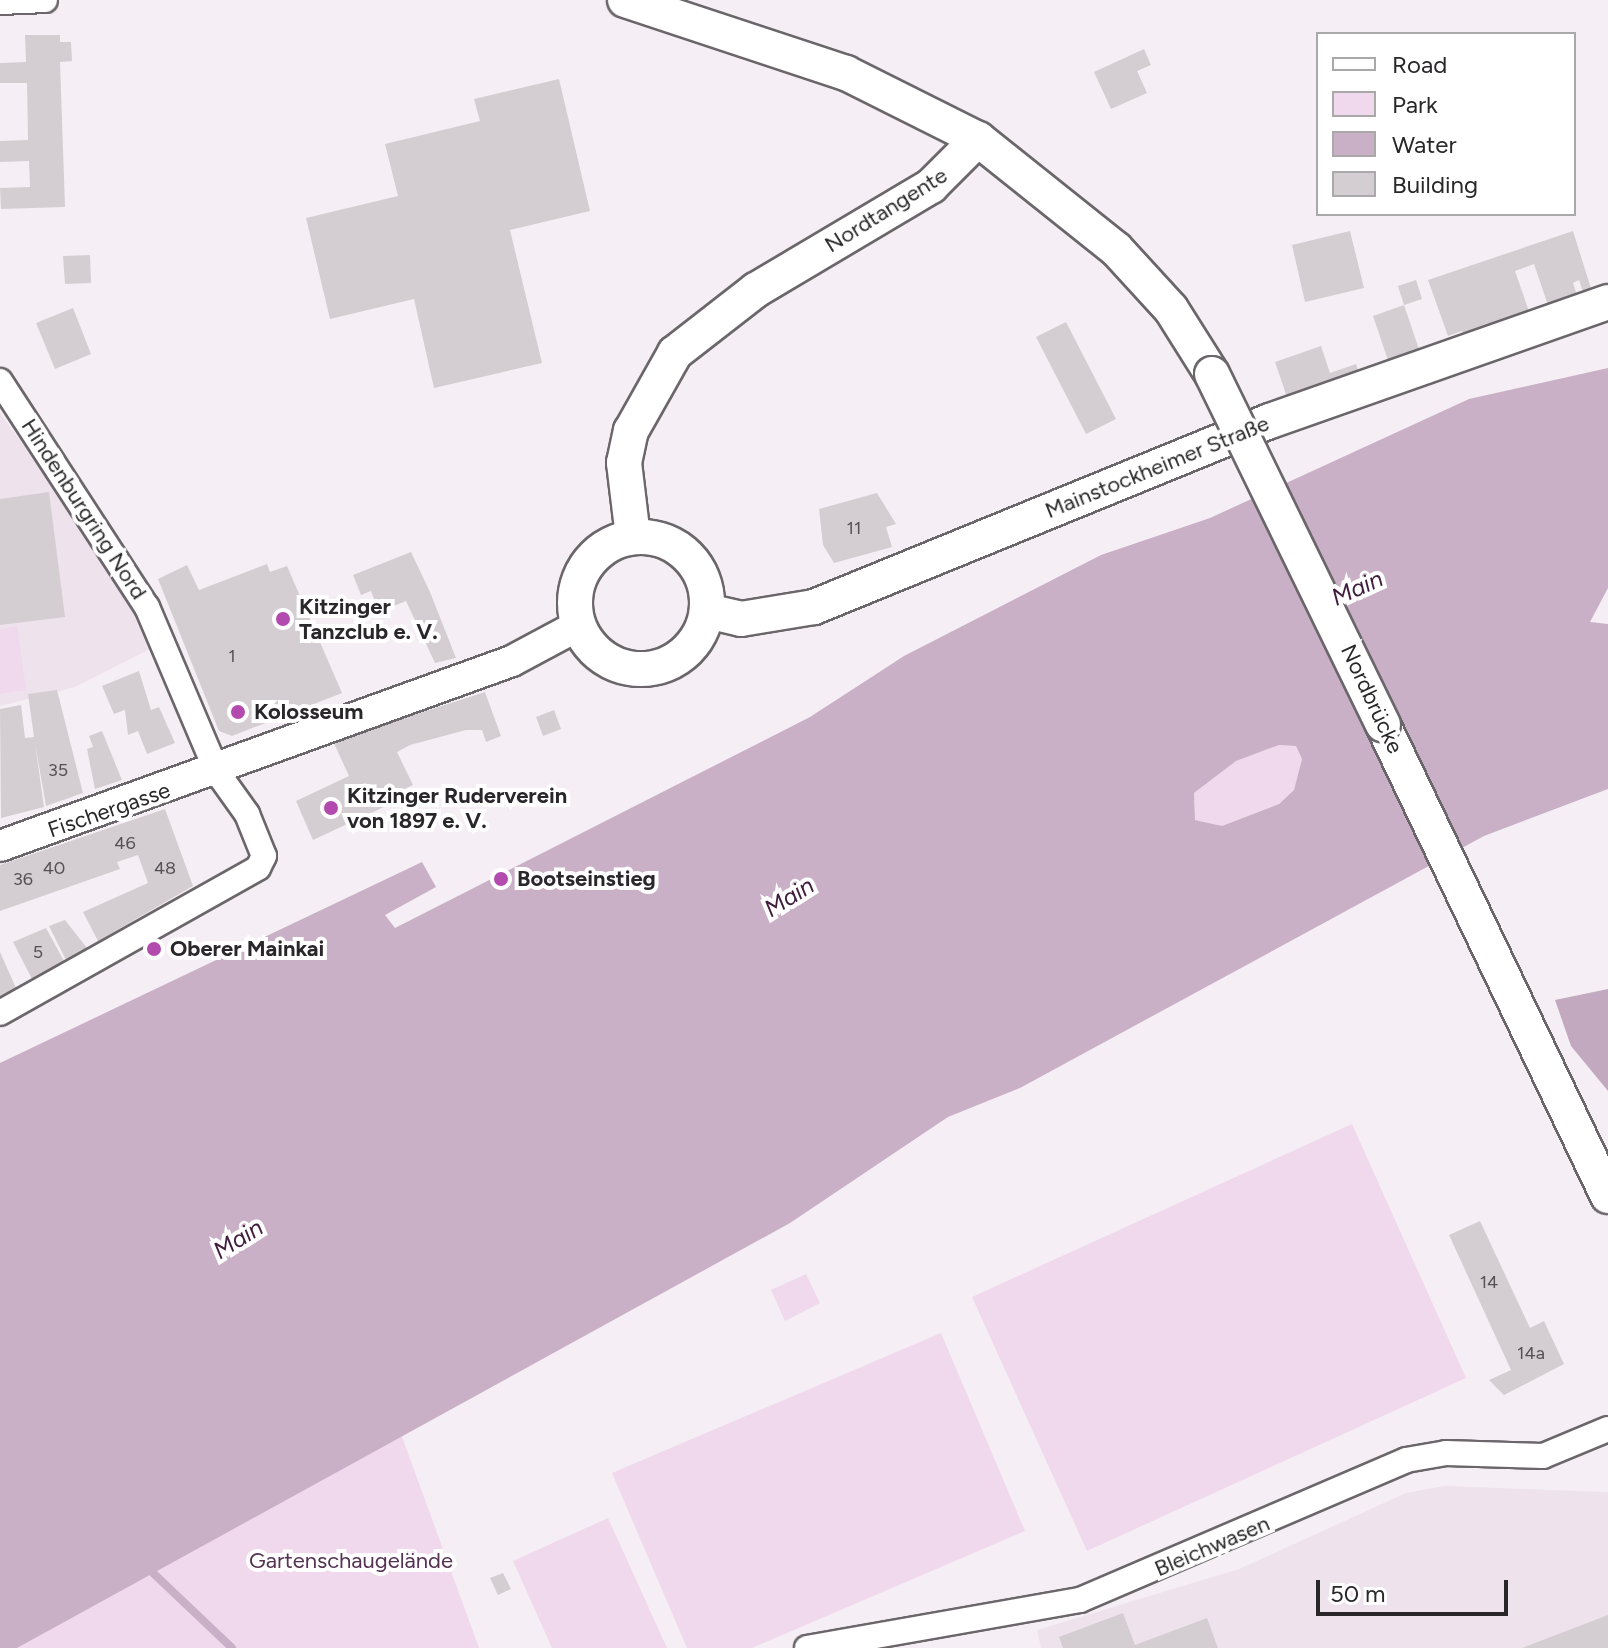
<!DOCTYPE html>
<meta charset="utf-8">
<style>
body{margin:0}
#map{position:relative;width:1608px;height:1648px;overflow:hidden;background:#f5eff5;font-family:Figtree,sans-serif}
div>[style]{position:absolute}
.built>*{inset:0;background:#eee2ec}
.green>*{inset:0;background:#f0d8ed}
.forest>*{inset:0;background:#c2a9bf}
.water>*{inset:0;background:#c9b0c6}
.stream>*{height:8px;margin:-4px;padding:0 4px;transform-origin:4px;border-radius:4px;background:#c9b0c6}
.building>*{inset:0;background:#d4ced3}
.roads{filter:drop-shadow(2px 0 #6b666a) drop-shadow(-2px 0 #6b666a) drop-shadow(0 2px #6b666a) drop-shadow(0 -2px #6b666a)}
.minor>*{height:24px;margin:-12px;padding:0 12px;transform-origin:12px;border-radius:12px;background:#fff}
.tertiary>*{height:30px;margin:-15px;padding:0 15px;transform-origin:15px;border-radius:15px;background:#fff}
.secondary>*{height:34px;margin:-17px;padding:0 17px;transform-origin:17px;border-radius:17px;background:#fff}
.secondary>.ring{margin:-17px;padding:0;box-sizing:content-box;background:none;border:34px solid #fff;border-radius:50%}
.bridges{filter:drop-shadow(2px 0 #6b666a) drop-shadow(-2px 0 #6b666a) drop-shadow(0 2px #6b666a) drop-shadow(0 -2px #6b666a)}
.secondary-bridge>*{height:34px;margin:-17px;padding:0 17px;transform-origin:17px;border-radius:17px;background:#fff}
.dots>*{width:22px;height:22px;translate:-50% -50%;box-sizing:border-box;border:4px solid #fff;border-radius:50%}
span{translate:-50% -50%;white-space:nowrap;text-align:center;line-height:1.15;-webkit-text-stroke:8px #fff;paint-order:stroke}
.number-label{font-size:18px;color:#545154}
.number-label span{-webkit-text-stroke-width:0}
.street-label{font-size:22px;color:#292729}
.poi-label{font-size:22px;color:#292729;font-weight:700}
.left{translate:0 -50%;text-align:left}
.park-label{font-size:22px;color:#553152}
.water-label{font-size:24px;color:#3f1d3d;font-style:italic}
.legend{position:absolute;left:1316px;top:32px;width:260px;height:184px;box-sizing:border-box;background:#fff;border:2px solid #a9a9a9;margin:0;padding:10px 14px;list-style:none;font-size:24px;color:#292729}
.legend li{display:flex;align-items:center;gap:16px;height:40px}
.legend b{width:40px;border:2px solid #a9a9a9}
.scale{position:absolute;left:1316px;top:1580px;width:192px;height:36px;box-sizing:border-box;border:4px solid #292729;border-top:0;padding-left:10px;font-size:24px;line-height:28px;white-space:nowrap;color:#292729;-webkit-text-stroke:6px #fff;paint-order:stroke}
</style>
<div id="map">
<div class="built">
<i style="clip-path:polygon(0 413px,117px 574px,152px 648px,75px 687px,0 706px)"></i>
<i style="clip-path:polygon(1444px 1486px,1608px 1492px,1608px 1648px,1041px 1648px,1037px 1630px,1239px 1569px,1406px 1493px)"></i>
</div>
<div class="green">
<i style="clip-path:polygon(17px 626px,26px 690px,0 694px,0 629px)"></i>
<i style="clip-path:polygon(1279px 745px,1296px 746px,1302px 759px,1294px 790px,1279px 804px,1222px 826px,1195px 820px,1194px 793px,1236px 761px)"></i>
<i style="clip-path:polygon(1352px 1124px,1466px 1378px,1087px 1551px,972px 1297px)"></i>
<i style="clip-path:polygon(806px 1274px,820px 1303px,785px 1321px,771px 1290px)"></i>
<i style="clip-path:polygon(941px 1333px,1025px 1531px,752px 1648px,687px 1648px,612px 1473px)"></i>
<i style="clip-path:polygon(401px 1434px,479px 1648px,17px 1648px,299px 1489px)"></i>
<i style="clip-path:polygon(608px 1518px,667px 1648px,552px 1648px,513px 1561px)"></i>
</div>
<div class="forest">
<i style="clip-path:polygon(1608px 989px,1608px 1091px,1571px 1046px,1555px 1000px)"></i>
</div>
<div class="water">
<i style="clip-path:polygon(evenodd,1608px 368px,1608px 588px,1590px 622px,1608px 624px,1608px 789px,1484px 836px,1020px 1088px,948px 1117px,790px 1223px,17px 1648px,0 1648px,0 1063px,422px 862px,436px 887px,385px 915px,395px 928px,810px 717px,904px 656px,1101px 555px,1210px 518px,1469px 399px,1608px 368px,1279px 745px,1296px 746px,1302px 759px,1294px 790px,1279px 804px,1222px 826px,1195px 820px,1194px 793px,1236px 761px,1279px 745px)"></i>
</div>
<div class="stream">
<i style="left:152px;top:1572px;width:110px;rotate:43.5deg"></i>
</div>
<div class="building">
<i style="clip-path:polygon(25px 35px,60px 35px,60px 42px,71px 42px,72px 61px,60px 62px,65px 207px,1px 209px,0 188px,30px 187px,29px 161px,0 162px,0 141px,28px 140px,27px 83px,0 83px,0 63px,26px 62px)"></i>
<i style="clip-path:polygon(1144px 49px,1151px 65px,1137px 71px,1147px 93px,1111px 109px,1094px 72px)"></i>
<i style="clip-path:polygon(559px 79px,590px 211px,510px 230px,542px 363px,434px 388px,414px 299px,330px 319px,306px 218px,398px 196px,385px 144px,480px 121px,474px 99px)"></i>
<i style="clip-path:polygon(1350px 231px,1364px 288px,1305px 302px,1292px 245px)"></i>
<i style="clip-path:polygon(1573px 231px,1594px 298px,1586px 301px,1579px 280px,1573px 283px,1581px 307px,1552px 317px,1534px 264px,1515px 271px,1534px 326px,1468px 348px,1462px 331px,1448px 336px,1428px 280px)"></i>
<i style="clip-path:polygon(90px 255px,91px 283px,65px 284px,63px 256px)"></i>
<i style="clip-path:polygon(1416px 280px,1422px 299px,1404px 305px,1398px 286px)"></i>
<i style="clip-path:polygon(1404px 305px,1424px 364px,1393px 375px,1373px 316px)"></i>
<i style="clip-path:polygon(73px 308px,91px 354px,55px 369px,36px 323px)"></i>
<i style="clip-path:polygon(1066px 322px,1116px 419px,1086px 434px,1036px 337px)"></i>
<i style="clip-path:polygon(1321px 346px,1330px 373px,1356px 364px,1362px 382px,1290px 406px,1275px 362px)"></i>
<i style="clip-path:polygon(49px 492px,65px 617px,0 625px,0 499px)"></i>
<i style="clip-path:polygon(877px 493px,896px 524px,886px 527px,892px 547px,834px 563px,823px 545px,819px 509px)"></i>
<i style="clip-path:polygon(411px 552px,430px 592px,456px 658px,435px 663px,406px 601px,379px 612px,371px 591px,361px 595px,353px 575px)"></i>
<i style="clip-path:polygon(267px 564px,270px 572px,287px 566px,342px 693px,232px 736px,219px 731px,158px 579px,187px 565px,199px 590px)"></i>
<i style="clip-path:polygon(139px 671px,151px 710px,159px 707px,175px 743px,147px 754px,138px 731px,128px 735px,125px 710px,114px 714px,102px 686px)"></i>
<i style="clip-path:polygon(57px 690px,83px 793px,46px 806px,35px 743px,44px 807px,1px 818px,0 709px,21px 705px,25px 738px,34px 737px,28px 694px)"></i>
<i style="clip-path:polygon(485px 692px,501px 736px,486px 742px,482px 730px,466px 730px,410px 745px,397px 752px,413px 785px,398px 792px,401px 799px,313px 840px,296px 801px,349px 776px,333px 741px)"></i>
<i style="clip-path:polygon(554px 710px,561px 729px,543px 736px,536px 717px)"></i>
<i style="clip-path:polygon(102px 731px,122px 780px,95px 789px,87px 749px,93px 747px,89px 736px)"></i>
<i style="clip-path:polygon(165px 809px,193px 886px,98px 941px,83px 912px,148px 883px,138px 855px,117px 862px,120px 869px,0 911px,0 865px)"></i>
<i style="clip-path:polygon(65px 920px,87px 948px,66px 960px,49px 926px)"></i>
<i style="clip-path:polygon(46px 928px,64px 961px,32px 979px,13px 942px)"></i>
<i style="clip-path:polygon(0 952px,16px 988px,0 997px)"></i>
<i style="clip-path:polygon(1480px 1221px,1530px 1328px,1544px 1321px,1564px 1364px,1504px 1395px,1489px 1380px,1511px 1370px,1449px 1235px)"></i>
<i style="clip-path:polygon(503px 1573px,511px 1589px,498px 1595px,490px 1578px)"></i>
<i style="clip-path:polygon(1123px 1613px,1135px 1645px,1207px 1618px,1218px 1648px,1063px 1648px,1059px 1637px)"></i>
<i style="clip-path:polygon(1608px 1615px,1608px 1648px,1522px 1648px)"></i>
</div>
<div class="roads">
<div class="minor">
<i style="left:0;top:2px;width:45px;rotate:-2.5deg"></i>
<i style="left:0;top:381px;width:270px;rotate:57deg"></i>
<i style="left:147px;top:607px;width:179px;rotate:67deg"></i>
<i style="left:217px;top:772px;width:52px;rotate:54.5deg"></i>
<i style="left:247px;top:814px;width:45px;rotate:68deg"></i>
<i style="left:264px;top:856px;width:13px;rotate:117deg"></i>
<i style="left:258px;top:868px;width:296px;rotate:150.7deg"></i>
<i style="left:807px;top:1648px;width:277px;rotate:-10deg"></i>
<i style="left:1080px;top:1600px;width:355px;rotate:-23.2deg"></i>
<i style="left:1406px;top:1460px;width:41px;rotate:-9.9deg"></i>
<i style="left:1446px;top:1453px;width:97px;rotate:1.8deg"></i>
<i style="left:1543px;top:1456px;width:70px;rotate:-22.6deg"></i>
</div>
<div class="tertiary">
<i style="left:0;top:846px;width:544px;rotate:-19.87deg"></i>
<i style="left:512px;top:661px;width:76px;rotate:-28.2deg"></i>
</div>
<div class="secondary">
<i style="left:625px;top:0;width:233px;rotate:18.3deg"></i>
<i style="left:846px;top:73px;width:148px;rotate:26.6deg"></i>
<i style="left:978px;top:139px;width:176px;rotate:38.6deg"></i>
<i style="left:1116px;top:249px;width:81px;rotate:47.5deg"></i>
<i style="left:1171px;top:309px;width:77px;rotate:57.8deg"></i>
<i style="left:633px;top:537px;width:75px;rotate:-96.9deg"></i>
<i style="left:624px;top:463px;width:33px;rotate:-78deg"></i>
<i style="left:631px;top:431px;width:90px;rotate:-60.6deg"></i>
<i style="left:675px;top:353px;width:103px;rotate:-37.9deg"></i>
<i style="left:756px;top:290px;width:204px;rotate:-30.7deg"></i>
<i style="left:931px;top:186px;width:66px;rotate:-45deg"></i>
<i class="ring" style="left:575px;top:537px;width:98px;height:98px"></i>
<i style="left:707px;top:611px;width:35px;rotate:13deg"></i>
<i style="left:741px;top:619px;width:74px;rotate:-9.3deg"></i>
<i style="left:814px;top:607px;width:492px;rotate:-22.2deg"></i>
<i style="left:1270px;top:421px;width:358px;rotate:-19.4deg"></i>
<i style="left:1383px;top:725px;width:522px;rotate:64.47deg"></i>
</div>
</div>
<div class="bridges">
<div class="secondary-bridge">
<i style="left:1212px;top:374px;width:390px;rotate:64deg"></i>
</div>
</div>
<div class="dots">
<i style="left:283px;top:619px;background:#b34aad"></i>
<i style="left:238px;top:712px;background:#b34aad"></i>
<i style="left:331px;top:808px;background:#b34aad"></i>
<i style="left:501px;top:879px;background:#b34aad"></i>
<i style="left:154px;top:949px;background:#b34aad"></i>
</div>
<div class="number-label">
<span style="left:854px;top:528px">11</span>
<span style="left:232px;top:656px">1</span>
<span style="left:58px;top:770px">35</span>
<span style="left:125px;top:843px">46</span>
<span style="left:54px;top:868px">40</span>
<span style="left:165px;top:868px">48</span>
<span style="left:23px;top:879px">36</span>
<span style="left:38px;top:952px">5</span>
<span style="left:1489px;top:1282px">14</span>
<span style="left:1531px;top:1353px">14a</span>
</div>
<div class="street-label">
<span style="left:886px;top:210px;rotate:-32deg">Nordtangente</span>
<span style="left:1157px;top:467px;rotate:-22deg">Mainstockheimer Straße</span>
<span style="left:84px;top:509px;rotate:57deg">Hindenburgring Nord</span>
<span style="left:1372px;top:699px;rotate:65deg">Nordbrücke</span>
<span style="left:109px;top:810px;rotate:-19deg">Fischergasse</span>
<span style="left:1212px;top:1546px;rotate:-23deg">Bleichwasen</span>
</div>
<div class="poi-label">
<span class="left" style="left:299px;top:619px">Kitzinger<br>Tanzclub e. V.</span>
<span class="left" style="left:254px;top:712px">Kolosseum</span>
<span class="left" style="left:347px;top:808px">Kitzinger Ruderverein<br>von 1897 e. V.</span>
<span class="left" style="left:517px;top:879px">Bootseinstieg</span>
<span class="left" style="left:170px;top:949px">Oberer Mainkai</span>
</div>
<div class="park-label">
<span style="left:351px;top:1561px">Gartenschaugelände</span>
</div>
<div class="water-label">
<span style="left:1357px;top:588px;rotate:-24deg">Main</span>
<span style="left:789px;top:897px;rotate:-32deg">Main</span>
<span style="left:238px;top:1239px;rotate:-32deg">Main</span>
</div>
<ul class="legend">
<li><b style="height:10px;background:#fff"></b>Road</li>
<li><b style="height:22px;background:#f0d8ed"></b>Park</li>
<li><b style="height:22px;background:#c9b0c6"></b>Water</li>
<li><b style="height:22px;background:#d4ced3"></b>Building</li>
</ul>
<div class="scale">50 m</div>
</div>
